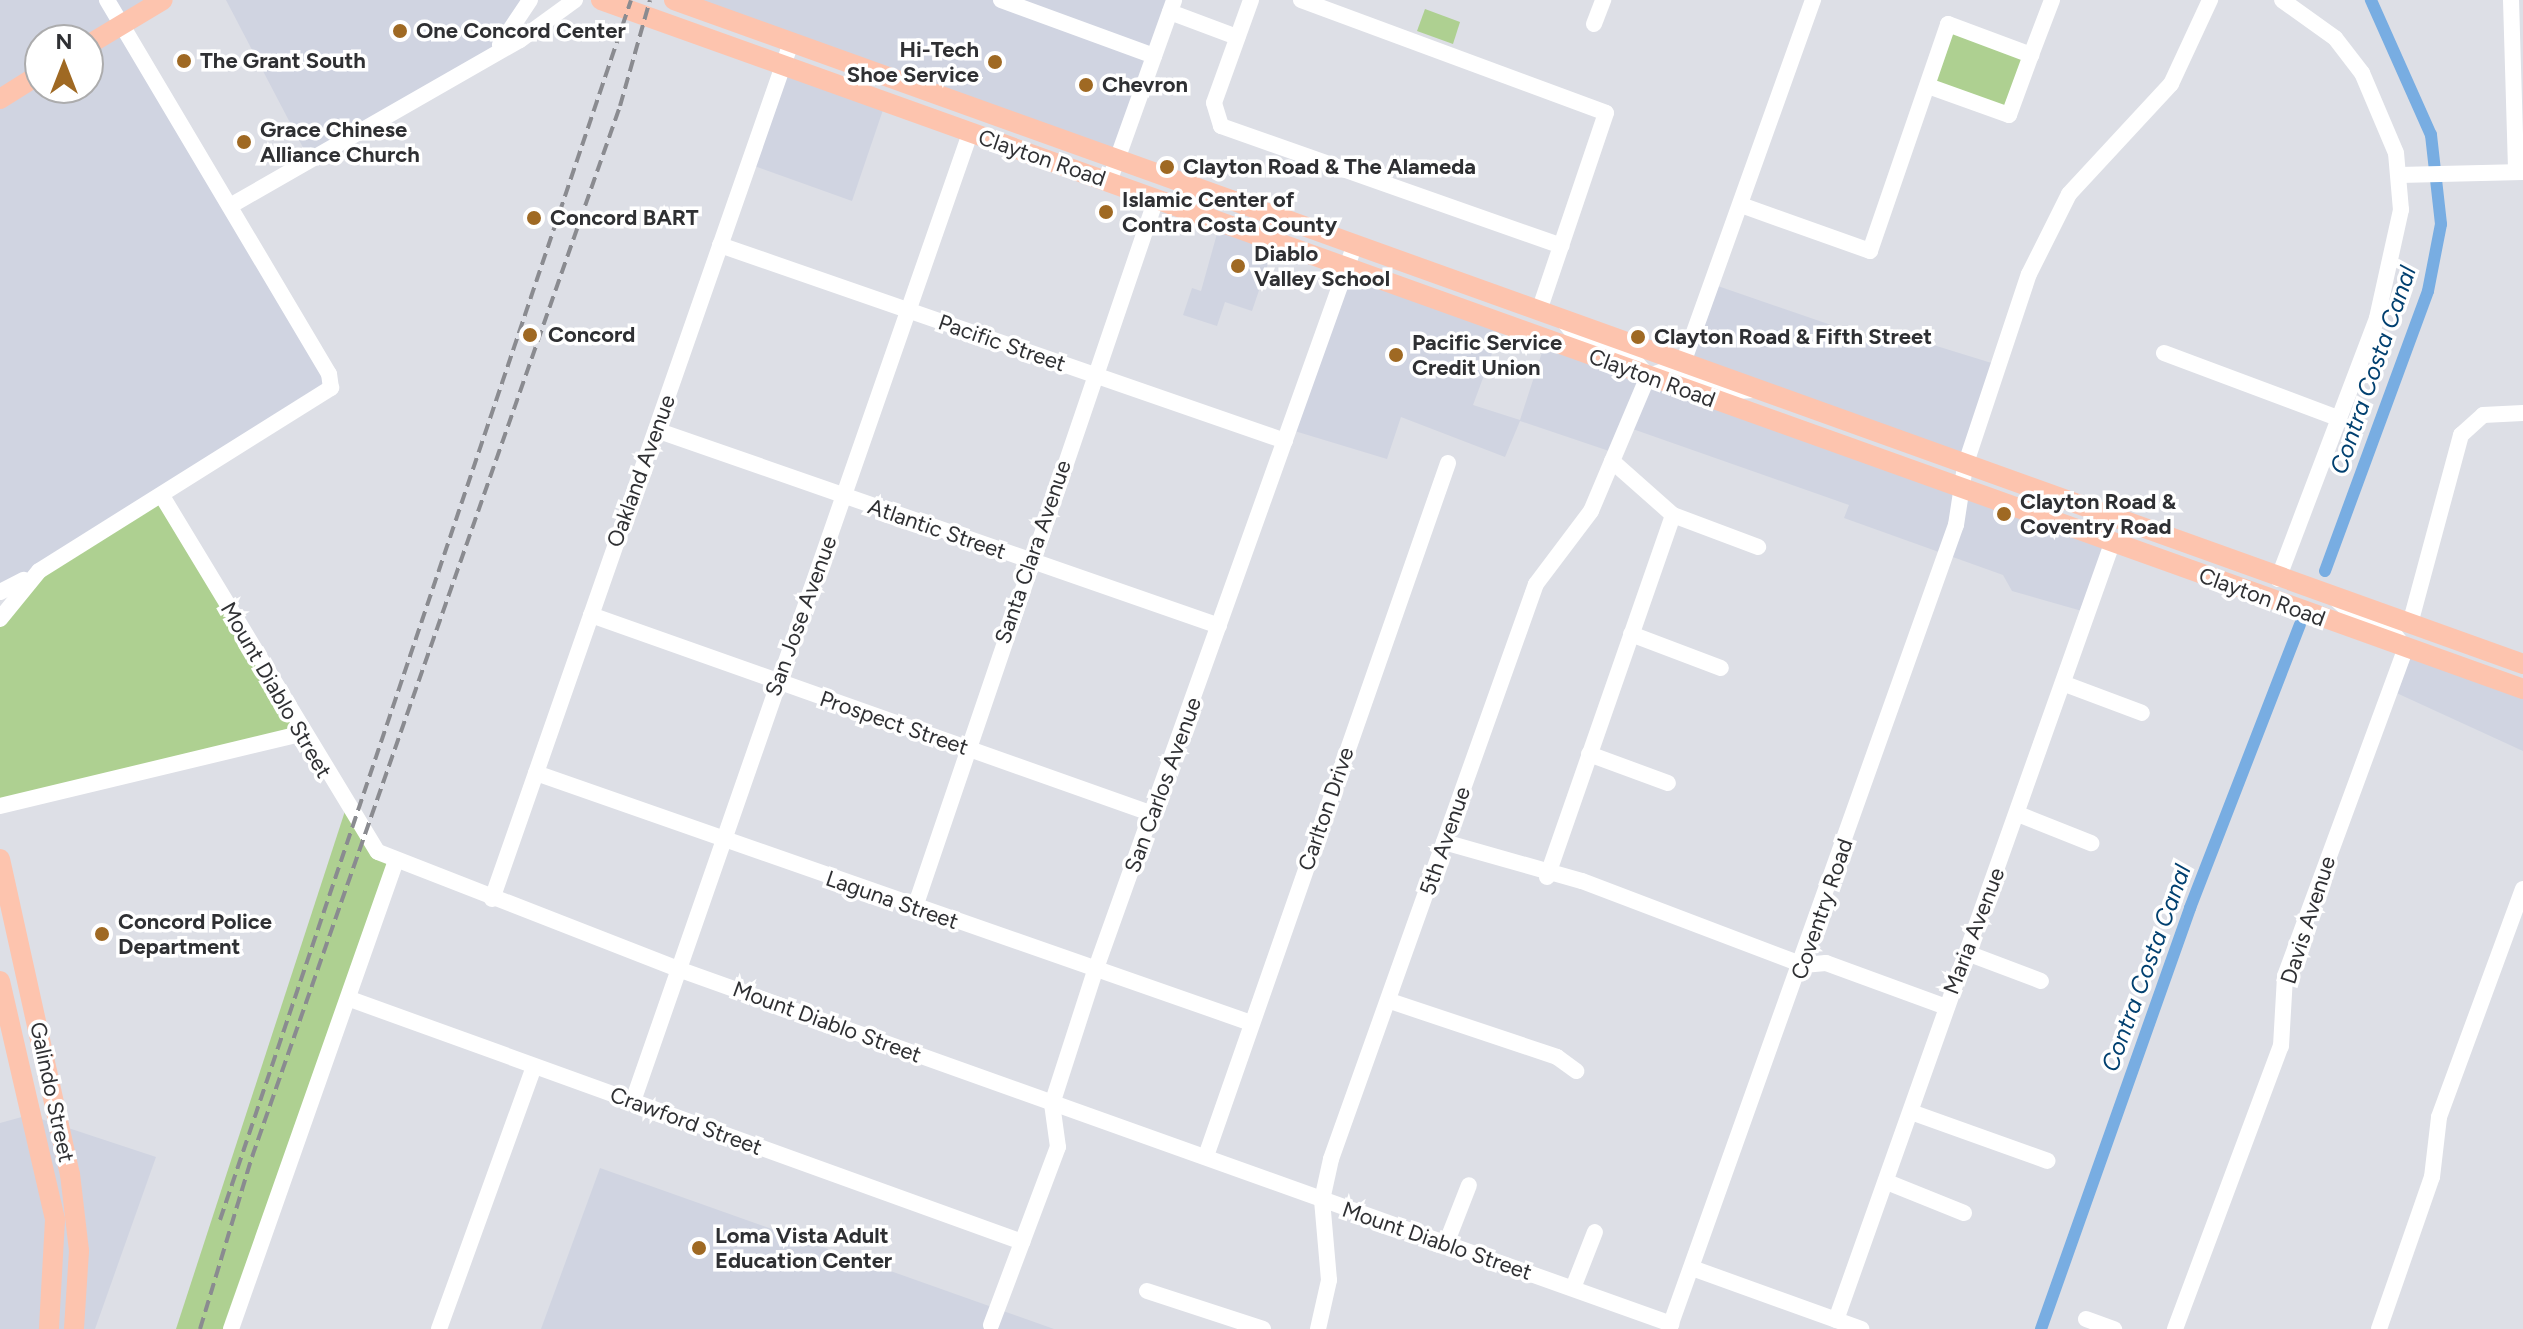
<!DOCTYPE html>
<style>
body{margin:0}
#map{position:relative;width:2523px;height:1329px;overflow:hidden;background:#dddfe6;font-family:Figtree,sans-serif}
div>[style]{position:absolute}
.built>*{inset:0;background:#d0d4e1}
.green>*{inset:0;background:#aed091}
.canal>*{height:12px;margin:-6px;padding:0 6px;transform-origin:6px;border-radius:6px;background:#78ade2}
.minor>*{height:16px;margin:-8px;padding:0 8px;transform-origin:8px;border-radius:8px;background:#fff}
.major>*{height:20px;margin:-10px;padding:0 10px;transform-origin:10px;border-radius:10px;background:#fdc4ae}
.rail>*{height:4px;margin-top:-2px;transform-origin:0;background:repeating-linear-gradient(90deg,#8a8b90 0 12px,transparent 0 18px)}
.dots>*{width:22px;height:22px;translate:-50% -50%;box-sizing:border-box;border:4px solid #fff;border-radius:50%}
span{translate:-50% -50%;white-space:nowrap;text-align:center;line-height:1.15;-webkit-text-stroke:7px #fff;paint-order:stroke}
.poi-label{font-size:22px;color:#2f3033;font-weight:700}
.left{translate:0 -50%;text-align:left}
.right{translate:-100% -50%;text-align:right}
.street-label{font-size:22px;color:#2f3033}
.water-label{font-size:24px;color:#014070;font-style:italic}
.north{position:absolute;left:24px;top:24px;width:80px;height:80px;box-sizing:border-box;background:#fff;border:2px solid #acacad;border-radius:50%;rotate:0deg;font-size:22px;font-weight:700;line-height:32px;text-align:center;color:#2f3033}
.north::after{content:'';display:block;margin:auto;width:28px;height:36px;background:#9f6923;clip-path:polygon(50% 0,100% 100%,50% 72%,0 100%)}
</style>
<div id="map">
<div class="built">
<i style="clip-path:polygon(evenodd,0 0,163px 0,122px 25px,331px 388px,0 592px,0 0,40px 40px,88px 40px,88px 88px,40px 88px,40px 40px)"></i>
<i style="clip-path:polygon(226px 0,530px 0,500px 45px,309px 159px)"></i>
<i style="clip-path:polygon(674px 0,1174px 0,1116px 160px)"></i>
<i style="clip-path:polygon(782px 68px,885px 104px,852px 201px,749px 164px)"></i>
<i style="clip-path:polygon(1220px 223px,1275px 243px,1252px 311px,1225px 302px,1217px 326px,1183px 315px,1192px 288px,1201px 291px)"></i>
<i style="clip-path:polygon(1346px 269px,1503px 324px,1473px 405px,1520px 420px,1546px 340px,2113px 541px,2089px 613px,2012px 591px,2003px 575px,1844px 518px,1849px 505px,1627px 427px,1615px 453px,1520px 421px,1505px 457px,1401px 417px,1387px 459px,1288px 429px)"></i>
<i style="clip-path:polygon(1712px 284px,1895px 347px,1901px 335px,1998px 365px,1965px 466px,1683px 363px)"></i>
<i style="clip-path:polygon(2405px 649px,2523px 689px,2523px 751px,2390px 690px)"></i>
<i style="clip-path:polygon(29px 1115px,156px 1157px,95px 1329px,0 1329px,0 1123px)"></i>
<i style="clip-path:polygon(600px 1168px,1054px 1329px,541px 1329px)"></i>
</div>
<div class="green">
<i style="clip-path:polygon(1425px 9px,1460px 22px,1453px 44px,1417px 31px)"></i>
<i style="clip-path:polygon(1948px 24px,2031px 55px,2009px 115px,1928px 86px)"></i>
<i style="clip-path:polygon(162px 496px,301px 734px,0 806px,0 619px,16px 594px)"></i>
<i style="clip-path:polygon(346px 808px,396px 860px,231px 1329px,176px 1329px)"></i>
</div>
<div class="canal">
<i style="left:2325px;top:571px;width:298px;rotate:-69.8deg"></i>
<i style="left:2428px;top:291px;width:68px;rotate:-79deg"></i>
<i style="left:2441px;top:224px;width:90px;rotate:-96.4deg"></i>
<i style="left:2431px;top:135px;width:148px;rotate:-114deg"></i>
<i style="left:2041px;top:1329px;width:447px;rotate:-70.5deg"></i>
<i style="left:2190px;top:908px;width:304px;rotate:-68.8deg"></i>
</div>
<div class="minor">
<i style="left:1001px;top:0;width:163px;rotate:20.1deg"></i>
<i style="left:1251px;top:0;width:109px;rotate:109.8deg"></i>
<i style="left:1214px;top:103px;width:24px;rotate:73deg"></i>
<i style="left:1221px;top:126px;width:361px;rotate:19.4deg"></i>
<i style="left:1301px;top:0;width:325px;rotate:20.3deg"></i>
<i style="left:1606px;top:113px;width:209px;rotate:108.7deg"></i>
<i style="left:2511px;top:0;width:172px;rotate:88.3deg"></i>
<i style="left:1170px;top:12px;width:72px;rotate:20.5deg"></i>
<i style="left:1594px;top:24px;width:26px;rotate:-69deg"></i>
<i style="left:500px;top:45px;width:54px;rotate:-56.3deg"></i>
<i style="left:1928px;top:86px;width:86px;rotate:19.7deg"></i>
<i style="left:2009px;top:115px;width:64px;rotate:-69.9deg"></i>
<i style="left:2399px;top:175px;width:124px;rotate:-1.4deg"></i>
<i style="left:1109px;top:182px;width:193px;rotate:-70.3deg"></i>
<i style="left:1741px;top:205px;width:137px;rotate:19.6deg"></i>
<i style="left:1870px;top:251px;width:240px;rotate:-71deg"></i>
<i style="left:1948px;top:24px;width:89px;rotate:20.5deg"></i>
<i style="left:2031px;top:55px;width:59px;rotate:-69.1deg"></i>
<i style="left:230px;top:206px;width:334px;rotate:-29.8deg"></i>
<i style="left:520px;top:40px;width:68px;rotate:-36deg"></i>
<i style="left:720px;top:245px;width:598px;rotate:19.13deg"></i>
<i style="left:1563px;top:320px;width:24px;rotate:52deg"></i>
<i style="left:1578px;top:339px;width:60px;rotate:20.6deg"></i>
<i style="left:1634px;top:360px;width:20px;rotate:49deg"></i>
<i style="left:2164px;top:353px;width:186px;rotate:20.5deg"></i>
<i style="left:1683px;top:363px;width:386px;rotate:-70.3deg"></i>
<i style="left:1648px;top:376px;width:20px;rotate:-18deg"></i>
<i style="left:1667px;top:370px;width:62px;rotate:20.8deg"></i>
<i style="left:1725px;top:392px;width:28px;rotate:-4deg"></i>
<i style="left:656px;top:430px;width:596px;rotate:19.19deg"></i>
<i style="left:1612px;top:461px;width:81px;rotate:41.5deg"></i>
<i style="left:1673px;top:515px;width:91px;rotate:20.6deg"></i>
<i style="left:162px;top:496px;width:416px;rotate:58.8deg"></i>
<i style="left:378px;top:852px;width:322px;rotate:21.3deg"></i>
<i style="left:678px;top:969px;width:1055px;rotate:19.67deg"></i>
<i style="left:2278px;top:579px;width:279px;rotate:-69.2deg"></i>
<i style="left:2377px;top:318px;width:111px;rotate:-77.5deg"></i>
<i style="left:2401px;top:210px;width:57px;rotate:-95deg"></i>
<i style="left:2396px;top:153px;width:87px;rotate:-113deg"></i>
<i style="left:2362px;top:73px;width:44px;rotate:-127.6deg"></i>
<i style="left:2335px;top:38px;width:65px;rotate:-144.4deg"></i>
<i style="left:0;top:592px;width:27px;rotate:-27deg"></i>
<i style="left:2337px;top:600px;width:27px;rotate:42deg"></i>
<i style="left:2357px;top:618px;width:37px;rotate:20deg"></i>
<i style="left:2392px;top:631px;width:20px;rotate:53deg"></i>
<i style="left:591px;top:615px;width:596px;rotate:19.5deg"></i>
<i style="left:0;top:619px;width:62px;rotate:-50.9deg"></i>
<i style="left:39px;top:571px;width:345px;rotate:-32.1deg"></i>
<i style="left:331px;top:388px;width:14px;rotate:-98deg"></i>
<i style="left:329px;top:374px;width:435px;rotate:-120.7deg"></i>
<i style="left:2410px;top:624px;width:196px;rotate:-74.9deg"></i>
<i style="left:2461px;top:435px;width:30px;rotate:-42deg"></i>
<i style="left:2483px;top:415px;width:40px;rotate:-2.9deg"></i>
<i style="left:1631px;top:634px;width:96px;rotate:20.7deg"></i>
<i style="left:2065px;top:684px;width:82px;rotate:20.6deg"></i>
<i style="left:1589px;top:754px;width:84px;rotate:20.2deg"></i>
<i style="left:536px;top:773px;width:757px;rotate:19.27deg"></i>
<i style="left:0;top:806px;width:309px;rotate:-13.5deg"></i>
<i style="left:2018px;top:814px;width:79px;rotate:21.7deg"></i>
<i style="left:1444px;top:842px;width:143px;rotate:15.8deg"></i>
<i style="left:1582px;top:881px;width:236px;rotate:20.8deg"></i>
<i style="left:1803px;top:965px;width:23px;rotate:-5deg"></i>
<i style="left:1826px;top:963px;width:128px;rotate:20.1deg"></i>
<i style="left:1547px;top:877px;width:383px;rotate:-70.8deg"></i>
<i style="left:492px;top:899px;width:907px;rotate:-70.75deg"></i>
<i style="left:915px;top:907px;width:748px;rotate:-71.2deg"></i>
<i style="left:1967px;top:953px;width:79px;rotate:20.7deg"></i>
<i style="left:350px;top:999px;width:715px;rotate:19.88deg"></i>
<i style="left:1390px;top:1001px;width:176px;rotate:18.5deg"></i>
<i style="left:1557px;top:1057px;width:24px;rotate:36deg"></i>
<i style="left:633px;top:1101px;width:1025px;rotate:-70.8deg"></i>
<i style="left:1911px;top:1112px;width:145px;rotate:19.7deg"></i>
<i style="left:1206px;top:1156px;width:734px;rotate:-70.75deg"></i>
<i style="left:1887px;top:1182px;width:83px;rotate:21.9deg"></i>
<i style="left:1446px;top:1244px;width:63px;rotate:-68.7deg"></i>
<i style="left:1692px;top:1268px;width:180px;rotate:19.8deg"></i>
<i style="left:1573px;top:1288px;width:60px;rotate:-68.6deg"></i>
<i style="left:1147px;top:1291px;width:122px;rotate:18.1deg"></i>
<i style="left:2086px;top:1319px;width:30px;rotate:20deg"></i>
<i style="left:1836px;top:1320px;width:827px;rotate:-70.43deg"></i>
<i style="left:991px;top:1325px;width:190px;rotate:-69.4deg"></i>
<i style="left:1058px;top:1147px;width:43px;rotate:-97.9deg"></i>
<i style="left:1052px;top:1104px;width:140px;rotate:-72.1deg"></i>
<i style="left:1095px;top:971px;width:769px;rotate:-70.32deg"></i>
<i style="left:231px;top:1329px;width:497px;rotate:-70.6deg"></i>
<i style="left:439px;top:1329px;width:276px;rotate:-70.1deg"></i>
<i style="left:1318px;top:1329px;width:50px;rotate:-77.3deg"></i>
<i style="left:1329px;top:1280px;width:80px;rotate:-95deg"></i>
<i style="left:1322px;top:1200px;width:42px;rotate:-77.6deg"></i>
<i style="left:1331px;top:1159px;width:610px;rotate:-70.38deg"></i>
<i style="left:1536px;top:584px;width:91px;rotate:-53deg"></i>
<i style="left:1591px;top:511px;width:147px;rotate:-67.1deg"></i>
<i style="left:1669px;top:1329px;width:854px;rotate:-70.36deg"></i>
<i style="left:1956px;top:525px;width:60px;rotate:-81.3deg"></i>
<i style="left:1965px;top:466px;width:202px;rotate:-71.6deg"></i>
<i style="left:2029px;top:274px;width:89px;rotate:-63.4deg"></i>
<i style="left:2069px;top:194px;width:150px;rotate:-47.2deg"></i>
<i style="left:2171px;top:84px;width:93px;rotate:-65.1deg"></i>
<i style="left:2175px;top:1329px;width:302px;rotate:-69.5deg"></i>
<i style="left:2281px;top:1046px;width:70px;rotate:-86.7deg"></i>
<i style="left:2285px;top:976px;width:348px;rotate:-69.8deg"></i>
<i style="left:2379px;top:1329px;width:161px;rotate:-70.8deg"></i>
<i style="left:2432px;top:1177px;width:60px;rotate:-83.3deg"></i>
<i style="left:2439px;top:1117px;width:243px;rotate:-69.8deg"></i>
</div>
<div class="major">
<i style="left:601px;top:0;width:2042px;rotate:19.72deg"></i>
<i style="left:674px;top:0;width:1965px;rotate:19.75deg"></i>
<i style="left:88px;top:45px;width:87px;rotate:-31deg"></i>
<i style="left:0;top:99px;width:47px;rotate:-32deg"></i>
<i style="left:0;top:859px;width:323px;rotate:77.5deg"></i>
<i style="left:70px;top:1174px;width:78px;rotate:83.3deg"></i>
<i style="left:79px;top:1251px;width:78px;rotate:93.7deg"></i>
<i style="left:0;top:981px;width:245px;rotate:77deg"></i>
<i style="left:55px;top:1220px;width:109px;rotate:93.2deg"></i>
</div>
<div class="rail">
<i style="left:220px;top:1220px;width:1287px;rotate:-71.38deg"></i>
<i style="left:200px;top:1329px;width:180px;rotate:-73.2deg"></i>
<i style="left:252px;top:1157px;width:1114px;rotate:-70.7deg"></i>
<i style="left:620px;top:106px;width:110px;rotate:-74.2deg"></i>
</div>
<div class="dots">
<i style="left:400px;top:31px;background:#9f6923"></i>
<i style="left:184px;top:61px;background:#9f6923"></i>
<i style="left:995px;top:62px;background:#9f6923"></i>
<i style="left:1086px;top:85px;background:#9f6923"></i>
<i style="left:244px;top:142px;background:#9f6923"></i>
<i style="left:1167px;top:167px;background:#9f6923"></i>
<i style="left:1106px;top:212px;background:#9f6923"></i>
<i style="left:534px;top:218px;background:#9f6923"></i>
<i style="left:1238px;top:266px;background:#9f6923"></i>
<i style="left:530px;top:335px;background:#9f6923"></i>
<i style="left:1638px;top:337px;background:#9f6923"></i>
<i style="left:1396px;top:355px;background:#9f6923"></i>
<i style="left:2004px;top:514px;background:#9f6923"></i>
<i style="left:102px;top:934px;background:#9f6923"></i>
<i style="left:699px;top:1248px;background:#9f6923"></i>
</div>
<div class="poi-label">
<span class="left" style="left:416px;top:31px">One Concord Center</span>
<span class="right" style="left:979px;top:62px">Hi-Tech<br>Shoe Service</span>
<span class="left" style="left:200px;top:61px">The Grant South</span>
<span class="left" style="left:1102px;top:85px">Chevron</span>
<span class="left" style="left:260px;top:142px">Grace Chinese<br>Alliance Church</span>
<span class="left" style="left:1183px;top:167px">Clayton Road &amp; The Alameda</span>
<span class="left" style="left:1122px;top:212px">Islamic Center of<br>Contra Costa County</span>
<span class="left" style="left:550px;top:218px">Concord BART</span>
<span class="left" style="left:1254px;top:266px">Diablo<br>Valley School</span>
<span class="left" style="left:548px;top:335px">Concord</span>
<span class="left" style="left:1654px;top:337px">Clayton Road &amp; Fifth Street</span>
<span class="left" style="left:1412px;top:355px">Pacific Service<br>Credit Union</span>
<span class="left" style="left:2020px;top:514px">Clayton Road &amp;<br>Coventry Road</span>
<span class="left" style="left:118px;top:934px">Concord Police<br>Department</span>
<span class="left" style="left:715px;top:1248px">Loma Vista Adult<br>Education Center</span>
</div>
<div class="street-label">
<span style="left:1042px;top:158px;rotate:19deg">Clayton Road</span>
<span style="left:1002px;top:343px;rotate:19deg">Pacific Street</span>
<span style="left:1652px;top:378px;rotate:20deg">Clayton Road</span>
<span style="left:641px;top:471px;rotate:-70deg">Oakland Avenue</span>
<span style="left:937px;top:529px;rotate:19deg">Atlantic Street</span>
<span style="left:1033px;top:552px;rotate:-71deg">Santa Clara Avenue</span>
<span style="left:2262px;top:597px;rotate:20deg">Clayton Road</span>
<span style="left:801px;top:616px;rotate:-70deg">San Jose Avenue</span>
<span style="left:276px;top:690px;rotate:60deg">Mount Diablo Street</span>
<span style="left:894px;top:723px;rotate:19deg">Prospect Street</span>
<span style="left:1163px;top:785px;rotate:-70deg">San Carlos Avenue</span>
<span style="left:1326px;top:809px;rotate:-71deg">Carlton Drive</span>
<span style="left:1445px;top:841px;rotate:-71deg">5th Avenue</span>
<span style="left:892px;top:900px;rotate:19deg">Laguna Street</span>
<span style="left:1822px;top:909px;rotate:-71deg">Coventry Road</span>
<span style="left:2308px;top:920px;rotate:-72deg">Davis Avenue</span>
<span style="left:1974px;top:931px;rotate:-69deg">Maria Avenue</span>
<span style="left:827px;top:1022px;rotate:20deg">Mount Diablo Street</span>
<span style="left:52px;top:1092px;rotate:78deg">Galindo Street</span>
<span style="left:686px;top:1121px;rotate:20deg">Crawford Street</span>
<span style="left:1437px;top:1241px;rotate:19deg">Mount Diablo Street</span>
</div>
<div class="water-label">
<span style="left:2373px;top:370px;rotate:-71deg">Contra Costa Canal</span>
<span style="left:2146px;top:968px;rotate:-70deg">Contra Costa Canal</span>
</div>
<div class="north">N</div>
</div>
